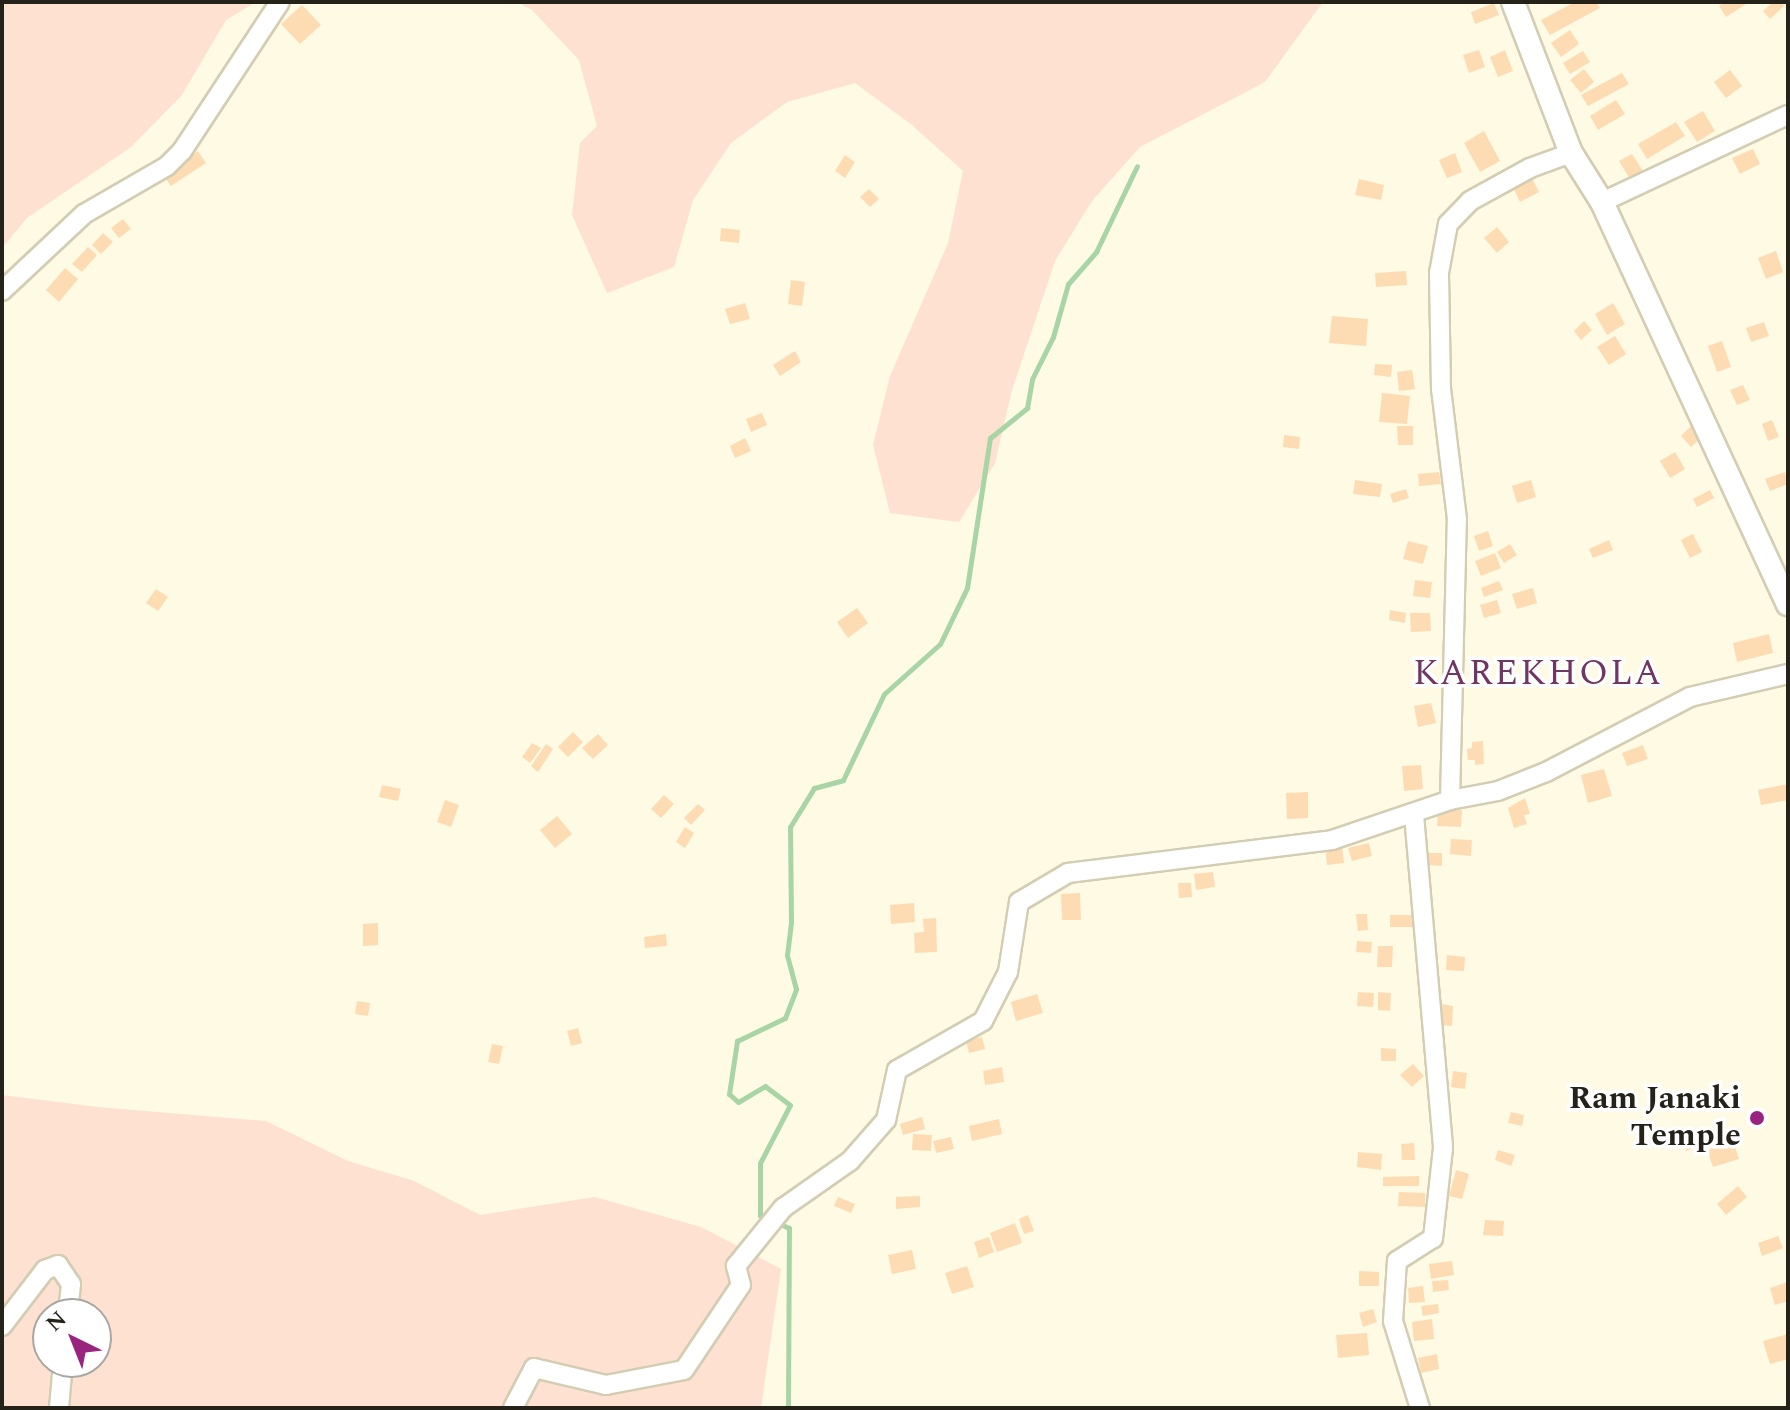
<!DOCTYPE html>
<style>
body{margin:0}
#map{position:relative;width:1790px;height:1410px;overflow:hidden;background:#fffae4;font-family:Spectral,serif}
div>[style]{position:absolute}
.green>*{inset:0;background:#fee1d1}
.stream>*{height:5px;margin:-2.5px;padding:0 2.5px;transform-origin:2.5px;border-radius:2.5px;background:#a8d5a6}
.building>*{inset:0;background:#fddcb4}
.roads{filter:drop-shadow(2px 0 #d3cdb3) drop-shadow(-2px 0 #d3cdb3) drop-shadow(0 2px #d3cdb3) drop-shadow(0 -2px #d3cdb3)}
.minor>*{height:18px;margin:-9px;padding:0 9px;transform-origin:9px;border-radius:9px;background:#fff}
.tertiary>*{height:22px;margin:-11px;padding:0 11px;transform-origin:11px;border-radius:11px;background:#fff}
.dots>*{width:22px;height:22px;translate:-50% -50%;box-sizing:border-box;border:4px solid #fff;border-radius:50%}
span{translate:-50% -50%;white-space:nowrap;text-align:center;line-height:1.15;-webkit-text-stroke:7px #fff;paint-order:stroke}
.poi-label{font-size:32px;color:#252219;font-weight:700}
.right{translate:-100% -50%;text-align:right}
.quarter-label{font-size:36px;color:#713762;letter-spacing:2px}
.frame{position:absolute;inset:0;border:4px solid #252219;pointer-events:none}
.north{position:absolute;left:32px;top:1298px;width:80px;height:80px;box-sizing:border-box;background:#fff;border:2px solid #a8a7a3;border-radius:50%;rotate:317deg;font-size:22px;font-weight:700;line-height:32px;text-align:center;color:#252219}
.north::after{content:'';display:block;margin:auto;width:28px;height:36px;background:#992480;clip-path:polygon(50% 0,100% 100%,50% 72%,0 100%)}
</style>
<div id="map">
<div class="green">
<i style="clip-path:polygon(2px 2px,256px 2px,226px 20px,182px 95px,131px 147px,27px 218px,2px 248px)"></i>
<i style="clip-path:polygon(517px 2px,1323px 2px,1265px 82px,1140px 147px,1092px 201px,1055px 261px,1012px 390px,995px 463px,959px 522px,890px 513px,873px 445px,890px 376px,948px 243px,963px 171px,912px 125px,855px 83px,787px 102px,731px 143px,693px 200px,674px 267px,607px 293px,572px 215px,580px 143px,597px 126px,579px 60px,532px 10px)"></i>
<i style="clip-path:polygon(evenodd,2px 1095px,98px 1107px,266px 1121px,348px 1161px,414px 1181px,480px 1215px,595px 1197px,701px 1227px,781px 1269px,761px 1408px,2px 1408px,2px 1095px,48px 1314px,96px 1314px,96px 1362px,48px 1362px,48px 1314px)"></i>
</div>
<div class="stream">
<i style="left:788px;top:1408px;width:180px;rotate:-89.7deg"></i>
<i style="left:789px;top:1228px;width:32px;rotate:-156deg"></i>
<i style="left:760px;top:1215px;width:52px;rotate:-90deg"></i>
<i style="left:760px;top:1163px;width:65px;rotate:-62.7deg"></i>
<i style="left:790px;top:1105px;width:31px;rotate:-143deg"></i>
<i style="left:765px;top:1086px;width:31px;rotate:149deg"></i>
<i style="left:738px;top:1102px;width:12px;rotate:-138deg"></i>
<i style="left:729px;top:1094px;width:54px;rotate:-81.4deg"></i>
<i style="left:737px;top:1041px;width:53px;rotate:-25.6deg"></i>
<i style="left:785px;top:1018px;width:31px;rotate:-69deg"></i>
<i style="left:796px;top:989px;width:35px;rotate:-105deg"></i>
<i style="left:787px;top:955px;width:33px;rotate:-83deg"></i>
<i style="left:791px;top:922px;width:95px;rotate:-90.6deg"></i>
<i style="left:790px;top:827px;width:46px;rotate:-58.4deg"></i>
<i style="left:814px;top:788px;width:30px;rotate:-15deg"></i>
<i style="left:843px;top:780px;width:95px;rotate:-64.5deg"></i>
<i style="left:884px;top:694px;width:75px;rotate:-41.8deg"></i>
<i style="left:940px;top:644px;width:62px;rotate:-64.3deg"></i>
<i style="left:967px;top:588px;width:152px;rotate:-81.3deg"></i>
<i style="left:990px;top:438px;width:48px;rotate:-39deg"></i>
<i style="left:1027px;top:408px;width:29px;rotate:-80deg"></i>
<i style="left:1032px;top:379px;width:47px;rotate:-63.4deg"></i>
<i style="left:1053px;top:337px;width:55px;rotate:-74.2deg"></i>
<i style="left:1068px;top:284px;width:43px;rotate:-48.8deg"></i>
<i style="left:1096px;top:252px;width:95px;rotate:-64.5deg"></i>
</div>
<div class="building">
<i style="clip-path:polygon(1575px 2px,1596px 2px,1600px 8px,1550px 35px,1541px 20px)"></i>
<i style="clip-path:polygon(1725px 2px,1744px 2px,1746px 4px,1726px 17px,1719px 6px)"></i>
<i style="clip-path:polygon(1773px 2px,1785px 5px,1770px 19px,1763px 11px)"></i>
<i style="clip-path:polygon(1494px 3px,1499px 15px,1475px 24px,1471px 12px)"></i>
<i style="clip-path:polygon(302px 5px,321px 25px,300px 44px,281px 24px)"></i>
<i style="clip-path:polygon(1570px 30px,1579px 44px,1561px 57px,1551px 43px)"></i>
<i style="clip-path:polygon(1479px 50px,1485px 67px,1469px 73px,1463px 55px)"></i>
<i style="clip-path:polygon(1505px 50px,1513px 71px,1498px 77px,1490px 57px)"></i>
<i style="clip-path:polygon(1583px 51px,1590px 62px,1570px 74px,1563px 63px)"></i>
<i style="clip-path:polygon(1584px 69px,1594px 82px,1581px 93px,1570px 80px)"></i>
<i style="clip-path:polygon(1730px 70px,1742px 86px,1726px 98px,1714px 82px)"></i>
<i style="clip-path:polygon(1622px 73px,1629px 84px,1588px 106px,1581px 95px)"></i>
<i style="clip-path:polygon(1616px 100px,1625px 114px,1598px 130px,1590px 116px)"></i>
<i style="clip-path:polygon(1703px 111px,1715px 131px,1697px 142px,1684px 122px)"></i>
<i style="clip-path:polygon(1676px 122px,1685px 136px,1647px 159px,1638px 144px)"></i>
<i style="clip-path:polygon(1484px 131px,1500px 161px,1480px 172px,1464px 143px)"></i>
<i style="clip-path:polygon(1753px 149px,1760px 164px,1740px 174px,1732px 158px)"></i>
<i style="clip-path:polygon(198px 151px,206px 163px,171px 186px,163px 175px)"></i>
<i style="clip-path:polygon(1455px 153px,1462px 172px,1447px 178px,1439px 160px)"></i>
<i style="clip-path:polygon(1632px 154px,1643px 171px,1630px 179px,1619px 161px)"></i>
<i style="clip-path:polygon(845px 155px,855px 162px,845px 178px,835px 171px)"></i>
<i style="clip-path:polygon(1532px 178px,1539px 192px,1520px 202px,1513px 187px)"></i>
<i style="clip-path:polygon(1359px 179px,1384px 185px,1381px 200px,1355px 195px)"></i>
<i style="clip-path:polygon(869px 189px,879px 199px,870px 207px,860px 197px)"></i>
<i style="clip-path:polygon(123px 219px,131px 229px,119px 238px,111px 228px)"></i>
<i style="clip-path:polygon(1497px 227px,1509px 242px,1497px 253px,1484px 238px)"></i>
<i style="clip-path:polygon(721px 228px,740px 230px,739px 243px,720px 241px)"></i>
<i style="clip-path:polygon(103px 233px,113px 242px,101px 254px,92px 245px)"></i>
<i style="clip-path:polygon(88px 247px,97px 255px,82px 272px,72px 264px)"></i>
<i style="clip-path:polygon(1776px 251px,1783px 272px,1766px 279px,1758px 258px)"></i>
<i style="clip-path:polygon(65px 268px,78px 279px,59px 302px,46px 290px)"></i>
<i style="clip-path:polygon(1406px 271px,1407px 285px,1376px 287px,1375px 273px)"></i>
<i style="clip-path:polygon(791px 280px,805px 282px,802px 306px,788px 304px)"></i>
<i style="clip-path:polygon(745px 303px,750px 319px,730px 324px,725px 309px)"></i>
<i style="clip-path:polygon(1613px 303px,1625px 324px,1607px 335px,1595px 314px)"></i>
<i style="clip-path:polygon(1332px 316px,1368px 319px,1366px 346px,1329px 343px)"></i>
<i style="clip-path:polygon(1584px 321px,1592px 330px,1581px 340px,1574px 331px)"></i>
<i style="clip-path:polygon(1764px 322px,1769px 336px,1751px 342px,1746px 328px)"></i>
<i style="clip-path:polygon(1615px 336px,1626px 354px,1609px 365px,1597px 347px)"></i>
<i style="clip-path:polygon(1722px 341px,1731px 367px,1717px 372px,1708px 346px)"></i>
<i style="clip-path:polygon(795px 351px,801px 362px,780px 376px,773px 365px)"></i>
<i style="clip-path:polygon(1375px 364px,1392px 365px,1391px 377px,1374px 375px)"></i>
<i style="clip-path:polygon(1412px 370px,1415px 389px,1399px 391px,1397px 372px)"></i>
<i style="clip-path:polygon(1743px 385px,1750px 400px,1737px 405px,1730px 390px)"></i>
<i style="clip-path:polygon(1382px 393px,1410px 396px,1407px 424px,1379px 422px)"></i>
<i style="clip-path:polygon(762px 413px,767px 425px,751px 432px,746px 419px)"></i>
<i style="clip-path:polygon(1772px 420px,1779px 437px,1768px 441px,1762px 424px)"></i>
<i style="clip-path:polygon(1692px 425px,1703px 436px,1691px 447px,1681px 436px)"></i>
<i style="clip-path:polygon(1397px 426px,1413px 426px,1413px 445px,1398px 445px)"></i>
<i style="clip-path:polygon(1284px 435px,1300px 437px,1299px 449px,1283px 447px)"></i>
<i style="clip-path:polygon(745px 438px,751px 451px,735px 458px,730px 446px)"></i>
<i style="clip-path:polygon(1675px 452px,1685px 469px,1670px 478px,1660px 461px)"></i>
<i style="clip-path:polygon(1439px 472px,1441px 484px,1419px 486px,1418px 474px)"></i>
<i style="clip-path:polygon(1785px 472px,1788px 484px,1770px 491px,1765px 479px)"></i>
<i style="clip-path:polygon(1355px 480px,1382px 484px,1380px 497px,1353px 494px)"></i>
<i style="clip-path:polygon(1531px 480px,1536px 497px,1517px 503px,1512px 486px)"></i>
<i style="clip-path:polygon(1406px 489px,1409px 498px,1393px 503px,1390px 494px)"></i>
<i style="clip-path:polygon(1710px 490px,1714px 498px,1697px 507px,1693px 499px)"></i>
<i style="clip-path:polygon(1488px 531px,1493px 546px,1479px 551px,1474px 536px)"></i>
<i style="clip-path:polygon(1693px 534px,1702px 552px,1690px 558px,1681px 540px)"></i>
<i style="clip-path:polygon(1609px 540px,1613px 550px,1593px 558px,1589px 549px)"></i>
<i style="clip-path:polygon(1408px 541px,1428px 546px,1423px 564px,1403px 559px)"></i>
<i style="clip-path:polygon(1510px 544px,1517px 555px,1504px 563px,1497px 552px)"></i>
<i style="clip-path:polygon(1495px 553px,1501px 568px,1481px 576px,1475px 561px)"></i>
<i style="clip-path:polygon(1415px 580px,1432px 582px,1430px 598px,1413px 596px)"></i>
<i style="clip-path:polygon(1499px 581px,1503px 590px,1484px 597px,1481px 588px)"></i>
<i style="clip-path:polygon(1533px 588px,1537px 603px,1517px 609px,1512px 594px)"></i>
<i style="clip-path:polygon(156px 589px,168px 597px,158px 611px,146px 603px)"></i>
<i style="clip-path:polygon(1497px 600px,1501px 613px,1484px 618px,1480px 605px)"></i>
<i style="clip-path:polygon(857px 608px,868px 623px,848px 638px,837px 622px)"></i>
<i style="clip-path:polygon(1390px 610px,1406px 613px,1405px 623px,1389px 620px)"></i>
<i style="clip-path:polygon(1410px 613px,1430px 613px,1431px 631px,1411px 632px)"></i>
<i style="clip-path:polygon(1769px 634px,1773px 653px,1737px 662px,1733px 643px)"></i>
<i style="clip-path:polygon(1431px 703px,1436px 723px,1418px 727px,1414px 706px)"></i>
<i style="clip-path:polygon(573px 732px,583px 742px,568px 757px,558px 747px)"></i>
<i style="clip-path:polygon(598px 734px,608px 745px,593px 759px,582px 748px)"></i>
<i style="clip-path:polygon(1483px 741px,1484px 764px,1475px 765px,1475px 760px,1468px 760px,1467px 749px,1472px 748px,1472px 742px)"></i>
<i style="clip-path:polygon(532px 743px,541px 748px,530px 763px,522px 757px)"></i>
<i style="clip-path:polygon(546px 744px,553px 749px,538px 772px,531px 766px)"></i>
<i style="clip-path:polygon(1643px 745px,1648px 759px,1627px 766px,1622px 753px)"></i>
<i style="clip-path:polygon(1421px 765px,1423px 789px,1404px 791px,1402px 766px)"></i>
<i style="clip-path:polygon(1604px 769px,1612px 796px,1588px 803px,1581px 775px)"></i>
<i style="clip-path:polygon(1788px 784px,1788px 800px,1761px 805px,1758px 790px)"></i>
<i style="clip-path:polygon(382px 785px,401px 789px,398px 801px,379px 797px)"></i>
<i style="clip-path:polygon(1308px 792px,1308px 818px,1287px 819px,1286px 793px)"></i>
<i style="clip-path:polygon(664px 795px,674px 804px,661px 818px,651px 809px)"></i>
<i style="clip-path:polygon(1525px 798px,1530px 814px,1524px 815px,1527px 824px,1514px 828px,1508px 808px)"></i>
<i style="clip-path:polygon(445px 800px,459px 805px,451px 827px,437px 822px)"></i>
<i style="clip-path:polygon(698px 804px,705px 810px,691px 825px,684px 818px)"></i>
<i style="clip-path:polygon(1438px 809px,1462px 810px,1461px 827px,1437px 826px)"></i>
<i style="clip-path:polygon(557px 816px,572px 834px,555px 848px,540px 830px)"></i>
<i style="clip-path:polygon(685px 827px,694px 833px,685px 848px,676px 842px)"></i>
<i style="clip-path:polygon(1451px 839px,1472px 840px,1471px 856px,1450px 854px)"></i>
<i style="clip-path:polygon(1369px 843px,1372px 856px,1352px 861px,1348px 848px)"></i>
<i style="clip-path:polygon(1342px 845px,1344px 863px,1327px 865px,1325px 847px)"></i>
<i style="clip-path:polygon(1428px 853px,1442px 853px,1442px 866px,1428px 865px)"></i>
<i style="clip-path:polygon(1213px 872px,1215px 887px,1196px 890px,1194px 874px)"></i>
<i style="clip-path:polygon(1178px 883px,1191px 883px,1192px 897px,1179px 898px)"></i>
<i style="clip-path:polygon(1080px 893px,1081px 920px,1062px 920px,1061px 894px)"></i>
<i style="clip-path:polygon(914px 903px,915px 922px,891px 924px,890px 905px)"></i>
<i style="clip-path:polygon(1356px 914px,1367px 914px,1368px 930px,1358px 931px)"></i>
<i style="clip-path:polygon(1390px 915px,1413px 915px,1413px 927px,1390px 927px)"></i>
<i style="clip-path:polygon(936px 918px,937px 952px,915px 953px,914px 933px,924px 932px,923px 919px)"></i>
<i style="clip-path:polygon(378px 923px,378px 945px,363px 946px,363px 924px)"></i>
<i style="clip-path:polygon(666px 934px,667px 946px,645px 948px,644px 937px)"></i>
<i style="clip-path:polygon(1357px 941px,1372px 942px,1371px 953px,1356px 952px)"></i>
<i style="clip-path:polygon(1378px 946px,1393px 946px,1392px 967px,1377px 967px)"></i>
<i style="clip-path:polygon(1447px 955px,1465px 957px,1464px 971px,1446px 970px)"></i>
<i style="clip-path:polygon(1358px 992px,1374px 993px,1373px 1007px,1357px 1006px)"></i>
<i style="clip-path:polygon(1378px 992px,1391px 993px,1390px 1011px,1378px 1010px)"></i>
<i style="clip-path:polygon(1037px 994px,1043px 1013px,1016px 1021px,1011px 1002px)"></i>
<i style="clip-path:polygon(357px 1001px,370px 1003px,368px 1016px,355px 1014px)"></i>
<i style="clip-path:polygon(1441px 1004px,1453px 1006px,1452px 1026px,1439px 1025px)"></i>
<i style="clip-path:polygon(578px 1028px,582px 1043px,571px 1046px,567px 1031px)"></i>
<i style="clip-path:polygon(982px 1037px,985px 1049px,969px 1053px,966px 1041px)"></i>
<i style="clip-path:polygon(492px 1044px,503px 1046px,499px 1064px,488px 1062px)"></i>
<i style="clip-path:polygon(1381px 1048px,1396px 1049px,1396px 1061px,1381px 1061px)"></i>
<i style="clip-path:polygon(1413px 1064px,1424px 1076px,1412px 1087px,1400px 1075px)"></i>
<i style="clip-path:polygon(1002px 1067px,1004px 1082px,985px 1085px,983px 1071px)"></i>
<i style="clip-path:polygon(1453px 1071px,1467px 1073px,1465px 1089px,1451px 1087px)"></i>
<i style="clip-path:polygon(1511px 1112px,1524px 1115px,1522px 1126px,1508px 1123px)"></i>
<i style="clip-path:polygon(922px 1117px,925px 1129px,903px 1135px,900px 1124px)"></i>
<i style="clip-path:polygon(999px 1119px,1002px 1134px,972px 1141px,969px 1126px)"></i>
<i style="clip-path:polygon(913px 1134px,932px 1135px,931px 1151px,912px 1150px)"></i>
<i style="clip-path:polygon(1695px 1134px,1699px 1146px,1686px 1151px,1682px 1138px)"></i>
<i style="clip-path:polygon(951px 1137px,954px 1149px,936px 1153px,933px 1141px)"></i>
<i style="clip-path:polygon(1733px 1141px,1739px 1159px,1713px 1167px,1707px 1150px)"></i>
<i style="clip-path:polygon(1414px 1143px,1415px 1160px,1402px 1160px,1401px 1144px)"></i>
<i style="clip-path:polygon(1498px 1150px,1515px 1155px,1511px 1166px,1495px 1160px)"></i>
<i style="clip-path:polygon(1358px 1152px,1382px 1154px,1381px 1170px,1357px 1167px)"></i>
<i style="clip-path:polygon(1456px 1170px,1469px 1174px,1462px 1199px,1449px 1196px)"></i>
<i style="clip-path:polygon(1419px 1176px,1419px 1186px,1383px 1186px,1383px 1177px)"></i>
<i style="clip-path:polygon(1738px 1186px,1747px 1197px,1726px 1215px,1717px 1204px)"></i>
<i style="clip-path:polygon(1399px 1192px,1425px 1193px,1425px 1207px,1398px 1206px)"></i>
<i style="clip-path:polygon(920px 1196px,920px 1207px,896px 1209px,896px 1197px)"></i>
<i style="clip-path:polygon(838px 1197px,855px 1204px,851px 1213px,834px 1206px)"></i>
<i style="clip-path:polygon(1028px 1215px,1034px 1231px,1024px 1234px,1019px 1219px)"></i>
<i style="clip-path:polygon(1485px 1220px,1504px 1221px,1503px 1236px,1483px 1235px)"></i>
<i style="clip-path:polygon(1015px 1223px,1022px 1243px,997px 1252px,990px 1233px)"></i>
<i style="clip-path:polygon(1778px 1236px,1783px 1248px,1762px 1256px,1758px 1243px)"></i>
<i style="clip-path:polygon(989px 1237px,994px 1252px,979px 1258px,974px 1242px)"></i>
<i style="clip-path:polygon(912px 1250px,916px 1269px,892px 1274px,888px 1255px)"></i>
<i style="clip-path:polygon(1452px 1261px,1454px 1275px,1431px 1279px,1429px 1264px)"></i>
<i style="clip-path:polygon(967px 1266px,974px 1287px,952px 1294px,945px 1273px)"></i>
<i style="clip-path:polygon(1359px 1271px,1379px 1272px,1379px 1286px,1359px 1286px)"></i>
<i style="clip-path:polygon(1448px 1280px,1449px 1290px,1433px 1292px,1432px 1281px)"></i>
<i style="clip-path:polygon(1788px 1282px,1788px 1301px,1775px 1305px,1770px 1288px)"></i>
<i style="clip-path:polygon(1423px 1286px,1425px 1302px,1409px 1303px,1408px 1288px)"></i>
<i style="clip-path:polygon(1438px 1304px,1439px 1313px,1423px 1316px,1421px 1306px)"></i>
<i style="clip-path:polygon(1373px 1309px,1377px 1322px,1363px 1327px,1359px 1313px)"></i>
<i style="clip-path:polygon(1432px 1319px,1434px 1339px,1414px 1341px,1412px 1322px)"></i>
<i style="clip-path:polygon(1367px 1333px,1369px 1355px,1338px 1358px,1336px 1335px)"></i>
<i style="clip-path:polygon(1788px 1334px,1788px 1359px,1770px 1364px,1763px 1341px)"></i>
<i style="clip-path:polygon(1437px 1354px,1439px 1369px,1421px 1373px,1418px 1358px)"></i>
</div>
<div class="roads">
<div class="minor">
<i style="left:1602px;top:202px;width:205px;rotate:-25.1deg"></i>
<i style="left:2px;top:291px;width:112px;rotate:-43.2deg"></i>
<i style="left:84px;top:214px;width:96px;rotate:-30deg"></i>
<i style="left:167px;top:166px;width:21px;rotate:-45deg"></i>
<i style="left:182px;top:151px;width:178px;rotate:-56.7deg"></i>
<i style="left:1450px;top:800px;width:281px;rotate:-88.6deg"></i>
<i style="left:1457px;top:519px;width:131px;rotate:-97deg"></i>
<i style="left:1441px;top:389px;width:116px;rotate:-91deg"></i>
<i style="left:1439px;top:273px;width:50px;rotate:-79.6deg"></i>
<i style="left:1448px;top:224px;width:32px;rotate:-46deg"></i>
<i style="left:1470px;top:201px;width:68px;rotate:-28.8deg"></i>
<i style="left:1530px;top:168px;width:44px;rotate:-20.1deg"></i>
<i style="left:1414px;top:815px;width:334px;rotate:85deg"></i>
<i style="left:1443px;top:1148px;width:91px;rotate:96.3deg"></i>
<i style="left:1433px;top:1238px;width:43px;rotate:147.4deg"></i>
<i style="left:1397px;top:1261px;width:60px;rotate:93.8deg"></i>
<i style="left:1393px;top:1321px;width:91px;rotate:72.8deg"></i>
<i style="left:2px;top:1326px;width:71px;rotate:-52.5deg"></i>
<i style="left:45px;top:1270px;width:14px;rotate:-21deg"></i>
<i style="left:58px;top:1265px;width:23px;rotate:56deg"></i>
<i style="left:71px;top:1284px;width:30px;rotate:96deg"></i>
<i style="left:59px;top:1408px;width:46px;rotate:-85deg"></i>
<i style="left:513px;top:1408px;width:45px;rotate:-62.3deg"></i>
<i style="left:534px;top:1368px;width:74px;rotate:13.3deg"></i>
<i style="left:606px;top:1385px;width:79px;rotate:-10.9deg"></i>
<i style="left:684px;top:1370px;width:102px;rotate:-56.2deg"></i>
<i style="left:741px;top:1285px;width:20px;rotate:-105deg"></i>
<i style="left:736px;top:1266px;width:75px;rotate:-51deg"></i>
<i style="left:783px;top:1208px;width:82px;rotate:-35deg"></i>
<i style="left:850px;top:1161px;width:55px;rotate:-48.7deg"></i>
<i style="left:886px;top:1120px;width:51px;rotate:-77.6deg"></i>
<i style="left:897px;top:1070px;width:99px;rotate:-29.7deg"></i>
<i style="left:983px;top:1021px;width:55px;rotate:-63deg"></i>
<i style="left:1008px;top:972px;width:71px;rotate:-81.1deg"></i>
<i style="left:1019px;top:902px;width:57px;rotate:-30.6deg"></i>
<i style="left:1068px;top:873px;width:266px;rotate:-7.1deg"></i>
<i style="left:1332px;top:840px;width:125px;rotate:-18.7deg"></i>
<i style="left:1450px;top:800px;width:49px;rotate:-10.6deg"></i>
<i style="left:1498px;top:791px;width:52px;rotate:-21.6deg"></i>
<i style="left:1546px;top:772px;width:162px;rotate:-27.5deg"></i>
<i style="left:1690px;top:697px;width:101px;rotate:-13.2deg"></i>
</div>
<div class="tertiary">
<i style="left:1513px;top:2px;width:162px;rotate:69deg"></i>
<i style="left:1571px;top:153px;width:58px;rotate:57.7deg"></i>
<i style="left:1602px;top:202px;width:443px;rotate:65.2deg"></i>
</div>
</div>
<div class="dots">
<i style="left:1757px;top:1118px;background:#992480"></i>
</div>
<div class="poi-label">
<span class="right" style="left:1741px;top:1118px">Ram Janaki<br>Temple</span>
</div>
<div class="quarter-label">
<span style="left:1538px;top:674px">KAREKHOLA</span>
</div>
<div class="frame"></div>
<div class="north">N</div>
</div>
